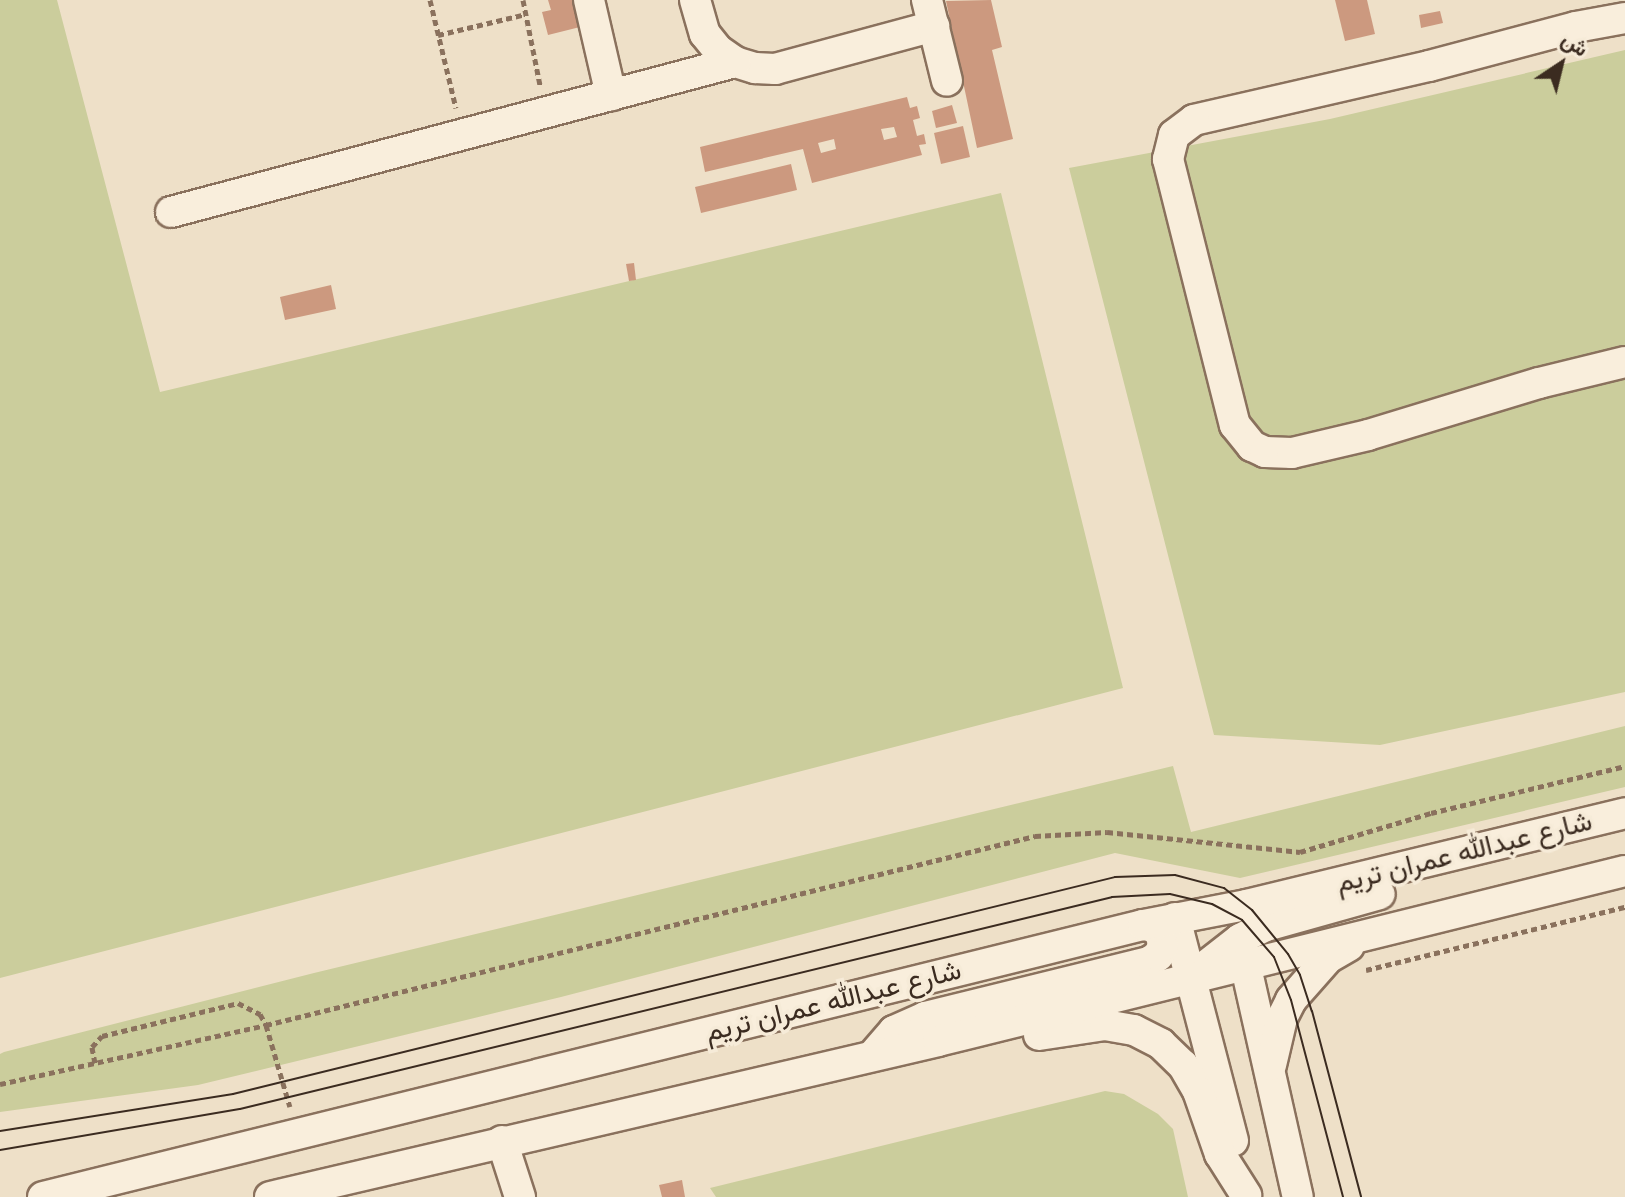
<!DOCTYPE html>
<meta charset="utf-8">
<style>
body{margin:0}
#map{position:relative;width:1625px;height:1197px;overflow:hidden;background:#eee0c8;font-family:"Times New Roman",Vazirmatn,serif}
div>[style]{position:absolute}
.green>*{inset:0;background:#cbcd9c}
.building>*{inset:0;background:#cc997f}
.path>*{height:5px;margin-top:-2.5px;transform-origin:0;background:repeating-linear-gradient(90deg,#8a715d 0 6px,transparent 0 10px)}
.roads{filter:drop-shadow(2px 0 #8a715d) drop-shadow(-2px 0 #8a715d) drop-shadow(0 2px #8a715d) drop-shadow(0 -2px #8a715d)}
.minor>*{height:30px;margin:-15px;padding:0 15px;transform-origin:15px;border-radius:15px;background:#f9eedc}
.tram>*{height:2px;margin:-1px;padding:0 1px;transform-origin:1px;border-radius:1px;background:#3b2b20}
span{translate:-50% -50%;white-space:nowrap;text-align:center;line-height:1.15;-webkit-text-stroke:7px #f6ebd8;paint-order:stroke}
.street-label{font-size:28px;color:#3b2b20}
.north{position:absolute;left:1521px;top:24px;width:80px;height:80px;-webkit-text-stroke:6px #f6ebd8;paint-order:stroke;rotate:35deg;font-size:22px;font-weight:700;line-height:32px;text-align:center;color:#3b2b20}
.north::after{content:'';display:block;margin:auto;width:28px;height:36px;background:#3b2b20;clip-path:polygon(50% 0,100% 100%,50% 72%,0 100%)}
</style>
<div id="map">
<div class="green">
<i style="clip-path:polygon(0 0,57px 0,160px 392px,1001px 193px,1123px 688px,0 978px)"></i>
<i style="clip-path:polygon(1625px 50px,1625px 692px,1380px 745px,1214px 735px,1069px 168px,1330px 119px)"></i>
<i style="clip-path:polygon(1625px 726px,1625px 787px,1240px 878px,1115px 853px,561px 997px,198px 1085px,0 1112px,0 1054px,4px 1052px,314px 973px,1173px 766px,1191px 832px)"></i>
<i style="clip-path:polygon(1105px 1091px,1124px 1094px,1158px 1114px,1173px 1129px,1188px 1197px,716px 1197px,710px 1188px)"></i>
</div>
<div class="building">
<i style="clip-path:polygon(548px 0,573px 0,580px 27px,548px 35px,542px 12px,551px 10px)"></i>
<i style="clip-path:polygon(991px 0,1002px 47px,992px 50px,1013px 139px,977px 148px,946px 1px)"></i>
<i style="clip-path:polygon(1335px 0,1367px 0,1375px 34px,1345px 41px)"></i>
<i style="clip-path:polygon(1440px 11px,1443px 23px,1421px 28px,1419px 15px)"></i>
<i style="clip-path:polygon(evenodd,907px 97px,910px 108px,917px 106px,920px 118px,913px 120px,917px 136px,924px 134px,926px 144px,919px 145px,922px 155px,812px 183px,803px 149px,705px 172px,700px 147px,907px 97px,894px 127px,897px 137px,884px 140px,881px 129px,894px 127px,907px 97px,834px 139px,836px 149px,821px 153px,818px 143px,834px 139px)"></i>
<i style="clip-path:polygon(952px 105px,957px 123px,936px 128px,932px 111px)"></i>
<i style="clip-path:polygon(963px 126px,970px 157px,941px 164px,934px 133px)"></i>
<i style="clip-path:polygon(791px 164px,797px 190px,701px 213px,695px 187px)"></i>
<i style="clip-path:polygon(634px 263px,636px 280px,629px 281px,626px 264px)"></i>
<i style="clip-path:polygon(331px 285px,336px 309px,285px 320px,280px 297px)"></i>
<i style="clip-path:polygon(682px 1180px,685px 1197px,662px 1197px,659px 1185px)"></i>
</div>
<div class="path">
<i style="left:430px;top:0;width:111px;rotate:76.5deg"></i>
<i style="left:523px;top:0;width:87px;rotate:78.7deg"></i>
<i style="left:438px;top:35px;width:90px;rotate:-13.4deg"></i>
<i style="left:1366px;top:970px;width:267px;rotate:-13.7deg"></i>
<i style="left:95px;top:1063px;width:16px;rotate:-101deg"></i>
<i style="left:92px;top:1047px;width:15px;rotate:-48deg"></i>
<i style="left:102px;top:1036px;width:140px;rotate:-13.6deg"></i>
<i style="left:238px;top:1003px;width:25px;rotate:27deg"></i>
<i style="left:260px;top:1014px;width:13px;rotate:61deg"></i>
<i style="left:266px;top:1025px;width:85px;rotate:73.7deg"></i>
<i style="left:0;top:1084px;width:272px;rotate:-12.5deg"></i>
<i style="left:266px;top:1025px;width:792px;rotate:-13.81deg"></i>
<i style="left:1035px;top:836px;width:72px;rotate:-3.2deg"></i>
<i style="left:1107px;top:832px;width:194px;rotate:5.9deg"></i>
<i style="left:1300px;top:852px;width:137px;rotate:-16.6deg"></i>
<i style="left:1431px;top:813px;width:200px;rotate:-13.6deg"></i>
</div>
<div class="roads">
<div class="minor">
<i style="left:589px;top:0;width:98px;rotate:77deg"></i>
<i style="left:695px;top:0;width:35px;rotate:74deg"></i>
<i style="left:705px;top:34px;width:21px;rotate:51deg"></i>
<i style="left:718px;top:50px;width:21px;rotate:35deg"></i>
<i style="left:735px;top:62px;width:21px;rotate:17deg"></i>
<i style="left:755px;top:68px;width:20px;rotate:3deg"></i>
<i style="left:775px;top:69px;width:165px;rotate:-15.1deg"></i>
<i style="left:927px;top:0;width:83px;rotate:76.1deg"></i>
<i style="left:1625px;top:18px;width:50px;rotate:169.6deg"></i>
<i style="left:1576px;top:27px;width:152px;rotate:165.1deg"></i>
<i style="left:1429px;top:66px;width:241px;rotate:167.1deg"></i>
<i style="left:1194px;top:120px;width:25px;rotate:143deg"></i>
<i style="left:1174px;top:135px;width:25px;rotate:104deg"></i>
<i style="left:1168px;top:159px;width:274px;rotate:75.9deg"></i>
<i style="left:1235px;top:425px;width:27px;rotate:51deg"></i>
<i style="left:1252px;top:446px;width:14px;rotate:25deg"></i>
<i style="left:1265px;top:452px;width:27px;rotate:2deg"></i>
<i style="left:1292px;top:453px;width:78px;rotate:-13.3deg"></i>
<i style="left:1368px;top:435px;width:179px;rotate:-16.9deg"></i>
<i style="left:1539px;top:383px;width:89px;rotate:-13.7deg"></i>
<i style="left:171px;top:212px;width:584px;rotate:-14.89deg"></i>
<i style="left:1175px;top:918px;width:230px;rotate:75.4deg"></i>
<i style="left:1241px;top:945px;width:258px;rotate:77.3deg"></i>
<i style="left:1199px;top:971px;width:52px;rotate:-38deg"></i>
<i style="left:1240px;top:939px;width:29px;rotate:-27deg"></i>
<i style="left:1266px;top:926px;width:118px;rotate:-15.7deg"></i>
<i style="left:1039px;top:1035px;width:67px;rotate:-8.6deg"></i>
<i style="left:1105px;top:1025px;width:29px;rotate:10deg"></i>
<i style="left:1134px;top:1030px;width:30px;rotate:27deg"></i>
<i style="left:1161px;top:1044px;width:30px;rotate:44deg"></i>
<i style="left:1183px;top:1065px;width:30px;rotate:60deg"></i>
<i style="left:1198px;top:1091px;width:67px;rotate:70.8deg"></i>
<i style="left:1220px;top:1154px;width:49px;rotate:57.6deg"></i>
<i style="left:873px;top:1055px;width:32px;rotate:-49deg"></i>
<i style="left:894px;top:1031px;width:34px;rotate:-24deg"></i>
<i style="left:925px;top:1017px;width:231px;rotate:-13.8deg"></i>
<i style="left:1149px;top:962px;width:11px;rotate:-34deg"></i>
<i style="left:1158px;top:956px;width:11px;rotate:-63deg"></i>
<i style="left:1163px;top:946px;width:11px;rotate:-100deg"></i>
<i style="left:1161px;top:935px;width:11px;rotate:-131deg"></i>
<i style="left:1154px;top:927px;width:11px;rotate:-170deg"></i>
<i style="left:1271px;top:1065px;width:48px;rotate:-76.8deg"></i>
<i style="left:1282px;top:1018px;width:20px;rotate:-63deg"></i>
<i style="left:1291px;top:1000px;width:56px;rotate:-48.6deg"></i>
<i style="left:1328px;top:958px;width:24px;rotate:-30deg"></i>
<i style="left:502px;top:1141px;width:59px;rotate:72.2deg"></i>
<i style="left:43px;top:1197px;width:1133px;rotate:-13.89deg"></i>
<i style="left:1143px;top:925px;width:105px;rotate:-11deg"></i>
<i style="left:1246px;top:905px;width:390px;rotate:-13.6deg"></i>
<i style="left:270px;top:1197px;width:686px;rotate:-13.14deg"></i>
<i style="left:938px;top:1041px;width:708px;rotate:-13.9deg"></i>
</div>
</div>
<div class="tram">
<i style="left:0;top:1131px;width:236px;rotate:-9deg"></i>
<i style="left:233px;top:1094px;width:908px;rotate:-13.82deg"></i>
<i style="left:1115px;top:877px;width:60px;rotate:-1.9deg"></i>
<i style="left:1175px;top:875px;width:51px;rotate:14.9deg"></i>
<i style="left:1224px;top:888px;width:36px;rotate:38deg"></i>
<i style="left:1252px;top:910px;width:57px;rotate:50.7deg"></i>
<i style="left:1288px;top:954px;width:24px;rotate:60deg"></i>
<i style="left:1300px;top:975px;width:38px;rotate:72deg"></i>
<i style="left:1312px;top:1011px;width:192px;rotate:75.2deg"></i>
<i style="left:0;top:1150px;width:243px;rotate:-9.7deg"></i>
<i style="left:240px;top:1109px;width:897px;rotate:-13.66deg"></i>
<i style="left:1112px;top:897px;width:58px;rotate:-3deg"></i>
<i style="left:1170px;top:894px;width:43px;rotate:13.4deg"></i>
<i style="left:1212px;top:904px;width:34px;rotate:28deg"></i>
<i style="left:1242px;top:920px;width:49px;rotate:49.1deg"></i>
<i style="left:1274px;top:957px;width:46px;rotate:68.4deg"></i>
<i style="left:1291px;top:1000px;width:204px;rotate:75.2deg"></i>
</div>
<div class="street-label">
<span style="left:1464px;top:852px;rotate:-14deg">شارع عبدالله عمران تريم</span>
<span style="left:833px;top:1001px;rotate:-14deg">شارع عبدالله عمران تريم</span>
</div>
<div class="north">ش</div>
</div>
